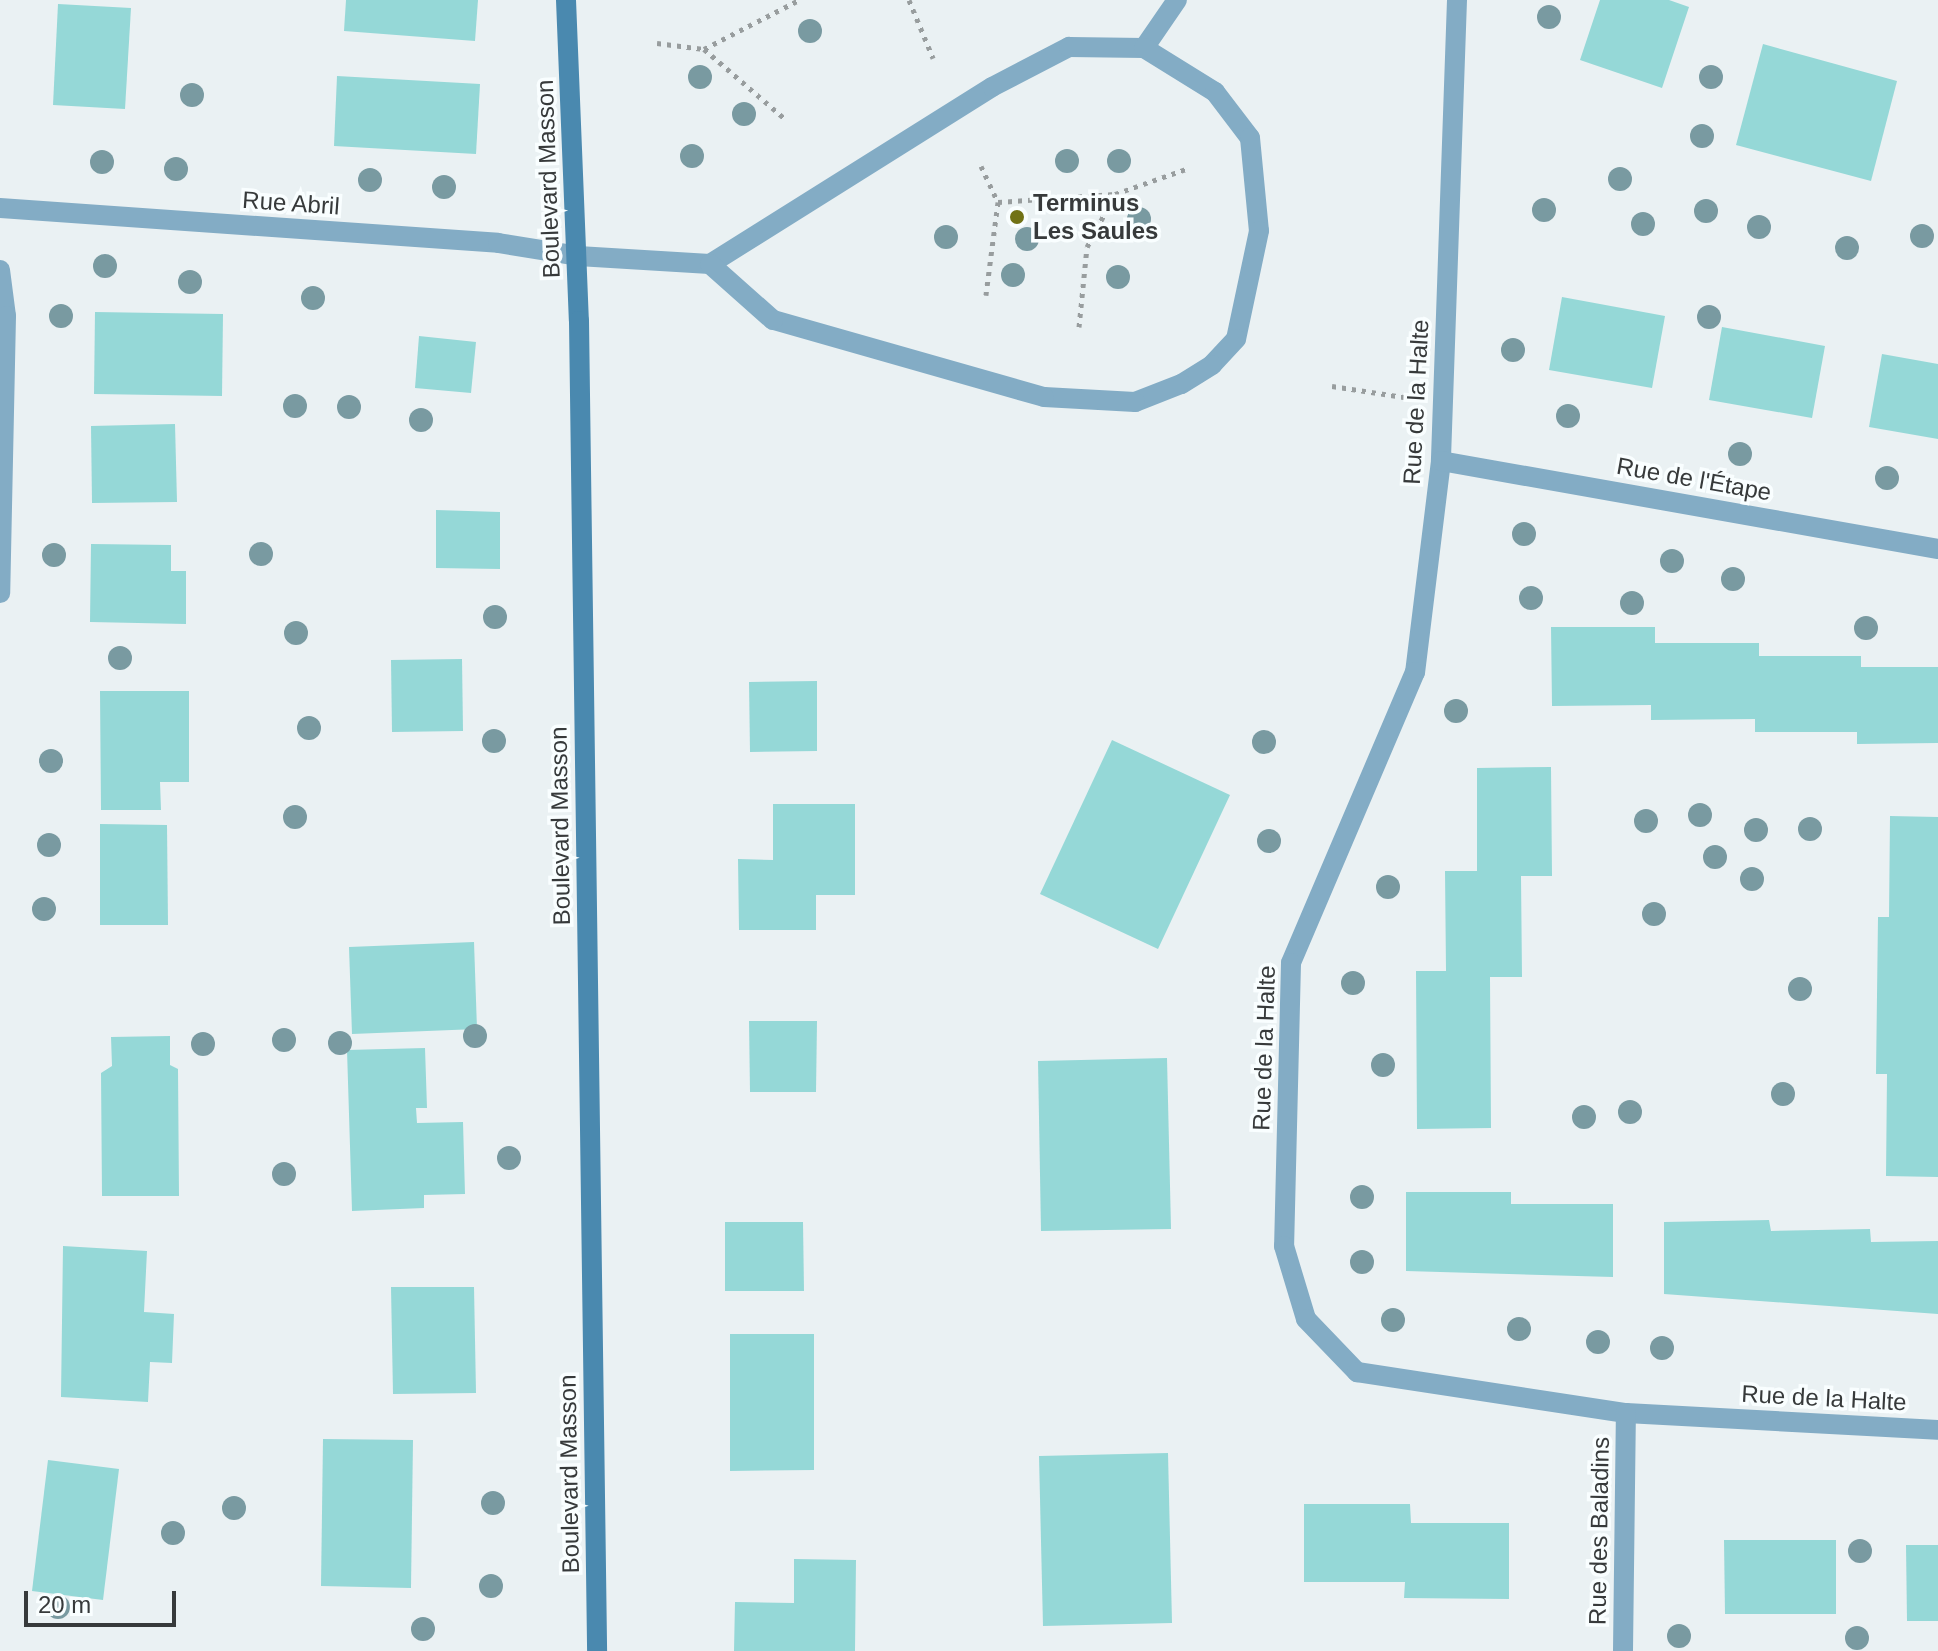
<!DOCTYPE html>
<meta charset="utf-8">
<style>
body{margin:0}
#map{position:relative;width:1938px;height:1651px;overflow:hidden;background:#eaf1f3;font-family:Arial,sans-serif}
div>[style]{position:absolute}
.building>*{inset:0;background:#95d8d7}
.path>*{height:5px;margin-top:-2.5px;transform-origin:0;background:repeating-linear-gradient(90deg,#989d9e 0 4px,transparent 0 10px)}
.service>*{height:20px;margin:-10px;padding:0 10px;transform-origin:10px;border-radius:10px;background:#83acc5}
.minor>*{height:20px;margin:-10px;padding:0 10px;transform-origin:10px;border-radius:10px;background:#83acc5}
.secondary>*{height:20px;margin:-10px;padding:0 10px;transform-origin:10px;border-radius:10px;background:#4a89af}
.trees>*{width:24px;height:24px;margin:-12px;border-radius:50%;background:#799aa1}
.dots>*{width:22px;height:22px;translate:-50% -50%;box-sizing:border-box;border:4px solid #f9feff;border-radius:50%}
span{translate:-50% -50%;white-space:nowrap;text-align:center;line-height:1.15;-webkit-text-stroke:7px #f9feff;paint-order:stroke}
.street-label{font-size:24px;color:#373a3b}
.poi-label{font-size:24px;color:#373a3b;font-weight:700}
.left{translate:0 -50%;text-align:left}
.scale{position:absolute;left:24px;top:1591px;width:152px;height:36px;box-sizing:border-box;border:4px solid #373a3b;border-top:0;padding-left:10px;font-size:24px;line-height:28px;white-space:nowrap;color:#373a3b;-webkit-text-stroke:6px #f9feff;paint-order:stroke}
</style>
<div id="map">
<div class="building">
<i style="clip-path:polygon(346px 0,478px 0,475px 41px,344px 31px)"></i>
<i style="clip-path:polygon(1600px 0,1669px 0,1689px 7px,1662px 88px,1580px 60px)"></i>
<i style="clip-path:polygon(58px 4px,131px 8px,125px 109px,53px 105px)"></i>
<i style="clip-path:polygon(1763px 44px,1897px 81px,1871px 181px,1736px 145px)"></i>
<i style="clip-path:polygon(337px 76px,480px 84px,476px 154px,334px 146px)"></i>
<i style="clip-path:polygon(1562px 297px,1665px 316px,1652px 388px,1549px 370px)"></i>
<i style="clip-path:polygon(95px 312px,223px 314px,222px 396px,94px 394px)"></i>
<i style="clip-path:polygon(1722px 327px,1825px 346px,1812px 418px,1709px 400px)"></i>
<i style="clip-path:polygon(419px 336px,476px 342px,471px 393px,415px 388px)"></i>
<i style="clip-path:polygon(1882px 354px,1938px 364px,1938px 439px,1869px 427px)"></i>
<i style="clip-path:polygon(175px 424px,177px 502px,92px 503px,91px 426px)"></i>
<i style="clip-path:polygon(436px 510px,500px 512px,500px 569px,436px 568px)"></i>
<i style="clip-path:polygon(91px 544px,171px 545px,171px 571px,186px 571px,186px 624px,90px 622px)"></i>
<i style="clip-path:polygon(1551px 627px,1655px 627px,1655px 643px,1759px 643px,1759px 656px,1861px 656px,1861px 667px,1938px 667px,1938px 743px,1857px 744px,1857px 732px,1755px 732px,1755px 719px,1651px 720px,1651px 705px,1552px 706px)"></i>
<i style="clip-path:polygon(462px 659px,463px 731px,392px 732px,391px 660px)"></i>
<i style="clip-path:polygon(817px 681px,817px 751px,750px 752px,749px 682px)"></i>
<i style="clip-path:polygon(100px 691px,189px 691px,189px 782px,160px 782px,161px 810px,101px 810px)"></i>
<i style="clip-path:polygon(1112px 740px,1230px 795px,1158px 949px,1040px 894px)"></i>
<i style="clip-path:polygon(1551px 767px,1552px 876px,1521px 876px,1522px 977px,1490px 977px,1491px 1128px,1417px 1129px,1416px 971px,1446px 971px,1445px 871px,1477px 871px,1477px 768px)"></i>
<i style="clip-path:polygon(773px 804px,855px 804px,855px 895px,816px 895px,816px 930px,739px 930px,738px 859px,773px 860px)"></i>
<i style="clip-path:polygon(1890px 816px,1938px 817px,1938px 1177px,1886px 1176px,1887px 1074px,1876px 1074px,1878px 917px,1889px 917px)"></i>
<i style="clip-path:polygon(100px 824px,167px 825px,168px 925px,100px 925px)"></i>
<i style="clip-path:polygon(474px 942px,477px 1029px,352px 1034px,349px 947px)"></i>
<i style="clip-path:polygon(749px 1021px,817px 1021px,816px 1092px,750px 1092px)"></i>
<i style="clip-path:polygon(170px 1036px,170px 1065px,178px 1069px,179px 1196px,102px 1196px,101px 1073px,112px 1066px,111px 1037px)"></i>
<i style="clip-path:polygon(425px 1048px,427px 1108px,416px 1108px,417px 1123px,463px 1122px,465px 1194px,424px 1195px,424px 1208px,352px 1211px,347px 1050px)"></i>
<i style="clip-path:polygon(1167px 1058px,1171px 1229px,1041px 1231px,1038px 1061px)"></i>
<i style="clip-path:polygon(1406px 1192px,1511px 1192px,1511px 1204px,1613px 1204px,1613px 1277px,1406px 1271px)"></i>
<i style="clip-path:polygon(1769px 1220px,1771px 1231px,1870px 1229px,1871px 1242px,1938px 1241px,1938px 1314px,1664px 1294px,1664px 1222px)"></i>
<i style="clip-path:polygon(725px 1222px,803px 1222px,804px 1291px,725px 1291px)"></i>
<i style="clip-path:polygon(63px 1246px,147px 1251px,144px 1312px,174px 1314px,172px 1363px,150px 1362px,148px 1402px,61px 1397px)"></i>
<i style="clip-path:polygon(391px 1287px,474px 1287px,476px 1393px,393px 1394px)"></i>
<i style="clip-path:polygon(730px 1334px,814px 1334px,814px 1470px,730px 1471px)"></i>
<i style="clip-path:polygon(323px 1439px,413px 1440px,411px 1588px,321px 1586px)"></i>
<i style="clip-path:polygon(1168px 1453px,1172px 1623px,1043px 1626px,1039px 1456px)"></i>
<i style="clip-path:polygon(48px 1460px,119px 1469px,103px 1600px,32px 1591px)"></i>
<i style="clip-path:polygon(1304px 1504px,1410px 1504px,1411px 1523px,1509px 1523px,1509px 1599px,1404px 1598px,1405px 1582px,1304px 1582px)"></i>
<i style="clip-path:polygon(1724px 1540px,1836px 1540px,1836px 1614px,1725px 1614px)"></i>
<i style="clip-path:polygon(1906px 1545px,1938px 1545px,1938px 1621px,1907px 1621px)"></i>
<i style="clip-path:polygon(794px 1559px,856px 1560px,855px 1651px,734px 1651px,735px 1602px,794px 1603px)"></i>
</div>
<div class="path">
<i style="left:909px;top:0;width:63px;rotate:67.5deg"></i>
<i style="left:657px;top:43px;width:47px;rotate:7.3deg"></i>
<i style="left:704px;top:49px;width:107px;rotate:40.8deg"></i>
<i style="left:704px;top:49px;width:107px;rotate:-27.3deg"></i>
<i style="left:981px;top:166px;width:40px;rotate:65deg"></i>
<i style="left:998px;top:202px;width:94px;rotate:97.4deg"></i>
<i style="left:998px;top:202px;width:117px;rotate:-3.9deg"></i>
<i style="left:1115px;top:194px;width:75px;rotate:-19.4deg"></i>
<i style="left:1079px;top:327px;width:80px;rotate:-84.3deg"></i>
<i style="left:1087px;top:247px;width:58px;rotate:-62.1deg"></i>
<i style="left:1332px;top:386px;width:79px;rotate:8.7deg"></i>
</div>
<div class="service">
<i style="left:1144px;top:48px;width:58px;rotate:-55.5deg"></i>
<i style="left:578px;top:256px;width:132px;rotate:3.5deg"></i>
<i style="left:710px;top:264px;width:333px;rotate:-32.1deg"></i>
<i style="left:992px;top:87px;width:87px;rotate:-27.5deg"></i>
<i style="left:1069px;top:47px;width:75px;rotate:0.8deg"></i>
<i style="left:1144px;top:48px;width:84px;rotate:31.8deg"></i>
<i style="left:1215px;top:92px;width:58px;rotate:52.7deg"></i>
<i style="left:1250px;top:138px;width:93px;rotate:84.5deg"></i>
<i style="left:1259px;top:231px;width:110px;rotate:102deg"></i>
<i style="left:1236px;top:339px;width:35px;rotate:133deg"></i>
<i style="left:1212px;top:365px;width:36px;rotate:148deg"></i>
<i style="left:1181px;top:384px;width:49px;rotate:158.6deg"></i>
<i style="left:1135px;top:402px;width:91px;rotate:-176.9deg"></i>
<i style="left:1044px;top:397px;width:282px;rotate:-164.1deg"></i>
<i style="left:773px;top:320px;width:84px;rotate:-138.4deg"></i>
</div>
<div class="minor">
<i style="left:1457px;top:0;width:461px;rotate:92deg"></i>
<i style="left:1441px;top:461px;width:213px;rotate:97deg"></i>
<i style="left:1415px;top:672px;width:316px;rotate:113.1deg"></i>
<i style="left:1291px;top:963px;width:283px;rotate:91.4deg"></i>
<i style="left:1284px;top:1246px;width:76px;rotate:73.2deg"></i>
<i style="left:1306px;top:1319px;width:74px;rotate:46.1deg"></i>
<i style="left:1357px;top:1372px;width:272px;rotate:8.7deg"></i>
<i style="left:1626px;top:1413px;width:312px;rotate:3.1deg"></i>
<i style="left:0;top:208px;width:499px;rotate:4deg"></i>
<i style="left:498px;top:243px;width:81px;rotate:9.2deg"></i>
<i style="left:0;top:270px;width:46px;rotate:82.6deg"></i>
<i style="left:6px;top:316px;width:277px;rotate:91.2deg"></i>
<i style="left:1441px;top:461px;width:505px;rotate:10.04deg"></i>
<i style="left:1623px;top:1651px;width:238px;rotate:-89.3deg"></i>
</div>
<div class="secondary">
<i style="left:566px;top:0;width:321px;rotate:87.7deg"></i>
<i style="left:579px;top:321px;width:1330px;rotate:89.22deg"></i>
</div>
<div class="trees">
<i style="left:1549px;top:17px"></i>
<i style="left:810px;top:31px"></i>
<i style="left:700px;top:77px"></i>
<i style="left:1711px;top:77px"></i>
<i style="left:192px;top:95px"></i>
<i style="left:744px;top:114px"></i>
<i style="left:1702px;top:136px"></i>
<i style="left:692px;top:156px"></i>
<i style="left:1067px;top:161px"></i>
<i style="left:1119px;top:161px"></i>
<i style="left:102px;top:162px"></i>
<i style="left:176px;top:169px"></i>
<i style="left:1620px;top:179px"></i>
<i style="left:370px;top:180px"></i>
<i style="left:444px;top:187px"></i>
<i style="left:1544px;top:210px"></i>
<i style="left:1706px;top:211px"></i>
<i style="left:1139px;top:219px"></i>
<i style="left:1643px;top:224px"></i>
<i style="left:1759px;top:227px"></i>
<i style="left:1922px;top:236px"></i>
<i style="left:946px;top:237px"></i>
<i style="left:1027px;top:239px"></i>
<i style="left:1847px;top:248px"></i>
<i style="left:105px;top:266px"></i>
<i style="left:1013px;top:275px"></i>
<i style="left:1118px;top:277px"></i>
<i style="left:190px;top:282px"></i>
<i style="left:313px;top:298px"></i>
<i style="left:61px;top:316px"></i>
<i style="left:1709px;top:317px"></i>
<i style="left:1513px;top:350px"></i>
<i style="left:295px;top:406px"></i>
<i style="left:349px;top:407px"></i>
<i style="left:1568px;top:416px"></i>
<i style="left:421px;top:420px"></i>
<i style="left:1740px;top:454px"></i>
<i style="left:1887px;top:478px"></i>
<i style="left:1524px;top:534px"></i>
<i style="left:261px;top:554px"></i>
<i style="left:54px;top:555px"></i>
<i style="left:1672px;top:561px"></i>
<i style="left:1733px;top:579px"></i>
<i style="left:1531px;top:598px"></i>
<i style="left:1632px;top:603px"></i>
<i style="left:495px;top:617px"></i>
<i style="left:1866px;top:628px"></i>
<i style="left:296px;top:633px"></i>
<i style="left:120px;top:658px"></i>
<i style="left:1456px;top:711px"></i>
<i style="left:309px;top:728px"></i>
<i style="left:494px;top:741px"></i>
<i style="left:1264px;top:742px"></i>
<i style="left:51px;top:761px"></i>
<i style="left:1700px;top:815px"></i>
<i style="left:295px;top:817px"></i>
<i style="left:1646px;top:821px"></i>
<i style="left:1810px;top:829px"></i>
<i style="left:1756px;top:830px"></i>
<i style="left:1269px;top:841px"></i>
<i style="left:49px;top:845px"></i>
<i style="left:1715px;top:857px"></i>
<i style="left:1752px;top:879px"></i>
<i style="left:1388px;top:887px"></i>
<i style="left:44px;top:909px"></i>
<i style="left:1654px;top:914px"></i>
<i style="left:1353px;top:983px"></i>
<i style="left:1800px;top:989px"></i>
<i style="left:475px;top:1036px"></i>
<i style="left:284px;top:1040px"></i>
<i style="left:340px;top:1043px"></i>
<i style="left:203px;top:1044px"></i>
<i style="left:1383px;top:1065px"></i>
<i style="left:1783px;top:1094px"></i>
<i style="left:1630px;top:1112px"></i>
<i style="left:1584px;top:1117px"></i>
<i style="left:509px;top:1158px"></i>
<i style="left:284px;top:1174px"></i>
<i style="left:1362px;top:1197px"></i>
<i style="left:1362px;top:1262px"></i>
<i style="left:1393px;top:1320px"></i>
<i style="left:1519px;top:1329px"></i>
<i style="left:1598px;top:1342px"></i>
<i style="left:1662px;top:1348px"></i>
<i style="left:493px;top:1503px"></i>
<i style="left:234px;top:1508px"></i>
<i style="left:173px;top:1533px"></i>
<i style="left:1860px;top:1551px"></i>
<i style="left:491px;top:1586px"></i>
<i style="left:58px;top:1607px"></i>
<i style="left:423px;top:1629px"></i>
<i style="left:1679px;top:1636px"></i>
<i style="left:1857px;top:1638px"></i>
</div>
<div class="dots">
<i style="left:1017px;top:217px;background:#717216"></i>
</div>
<div class="street-label">
<span style="left:548px;top:179px;rotate:-92deg">Boulevard Masson</span>
<span style="left:291px;top:203px;rotate:4deg">Rue Abril</span>
<span style="left:1416px;top:402px;rotate:-87deg">Rue de la Halte</span>
<span style="left:1694px;top:479px;rotate:10deg">Rue de l'Étape</span>
<span style="left:560px;top:826px;rotate:-91deg">Boulevard Masson</span>
<span style="left:1264px;top:1048px;rotate:-88deg">Rue de la Halte</span>
<span style="left:1824px;top:1398px;rotate:3deg">Rue de la Halte</span>
<span style="left:569px;top:1474px;rotate:-91deg">Boulevard Masson</span>
<span style="left:1599px;top:1531px;rotate:-89deg">Rue des Baladins</span>
</div>
<div class="poi-label">
<span class="left" style="left:1033px;top:217px">Terminus<br>Les Saules</span>
</div>
<div class="scale">20 m</div>
</div>
